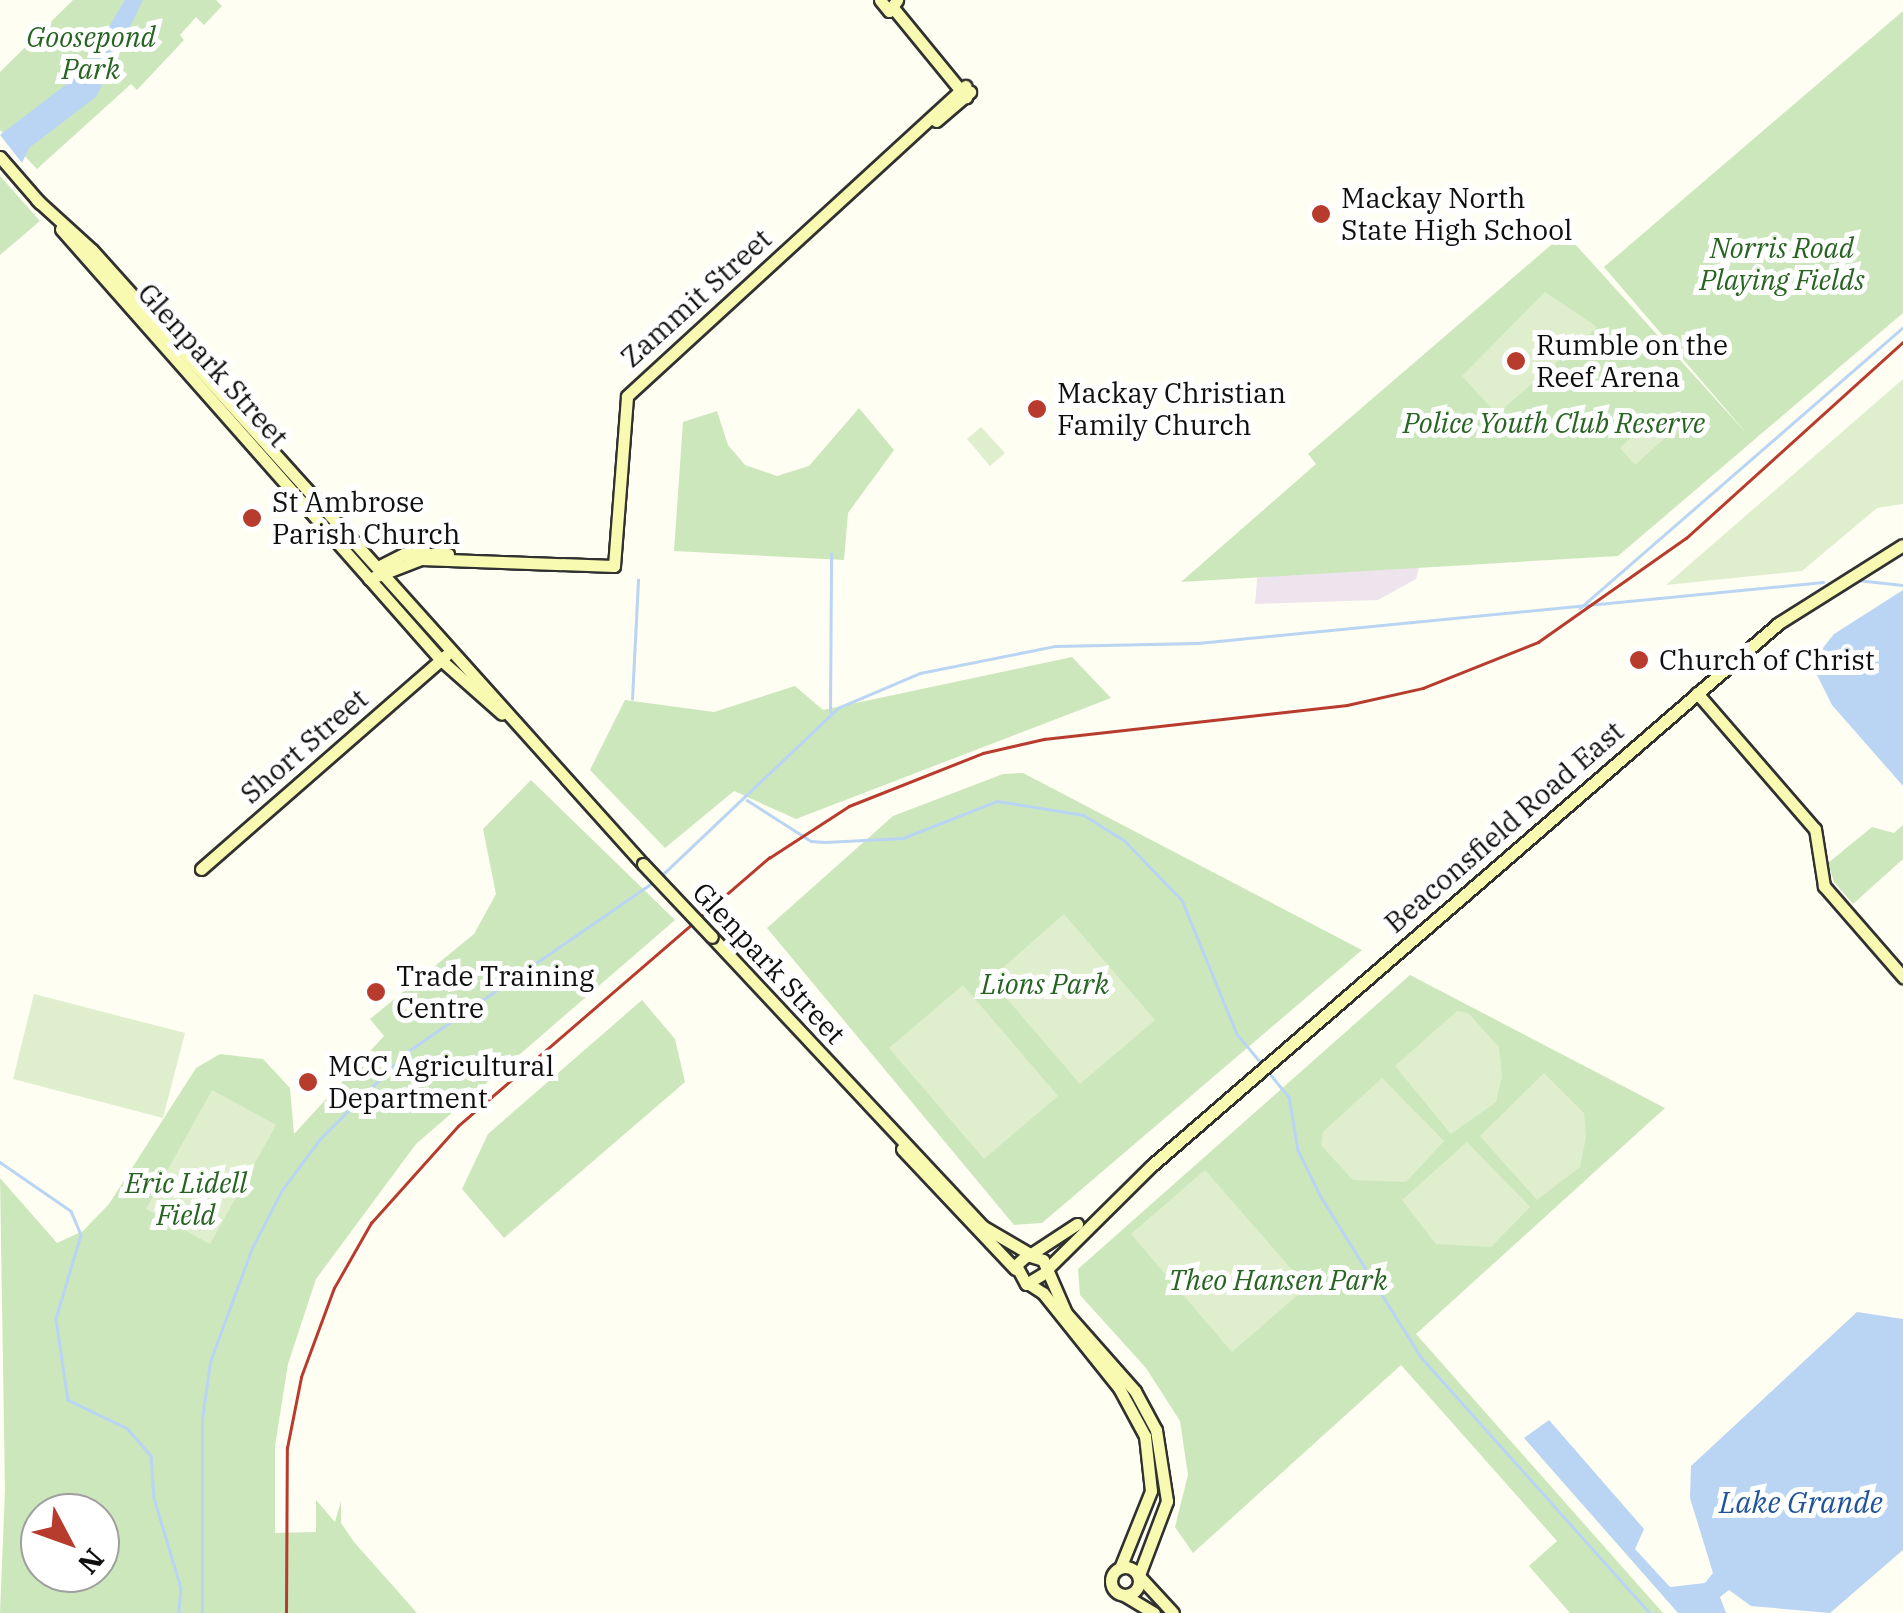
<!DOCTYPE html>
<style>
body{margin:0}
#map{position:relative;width:1903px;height:1613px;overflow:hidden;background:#fefef2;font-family:"IBM Plex Serif",serif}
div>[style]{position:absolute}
.industrial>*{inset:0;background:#ede4ed}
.green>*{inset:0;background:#cde7bd}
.pitch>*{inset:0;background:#dfefce}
.water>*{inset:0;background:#b9d5f3}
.stream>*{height:2.5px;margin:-1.25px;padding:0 1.25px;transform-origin:1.25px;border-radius:1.25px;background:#b9d5f3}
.roads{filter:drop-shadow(2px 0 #313131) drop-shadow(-2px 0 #313131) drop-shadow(0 2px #313131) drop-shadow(0 -2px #313131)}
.secondary>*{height:11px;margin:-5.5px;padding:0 5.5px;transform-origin:5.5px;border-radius:5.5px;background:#f8fab1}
.secondary>.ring{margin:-5.5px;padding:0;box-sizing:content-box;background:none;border:11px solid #f8fab1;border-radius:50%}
.rail>*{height:2.5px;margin:-1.25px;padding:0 1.25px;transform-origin:1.25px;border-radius:1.25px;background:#b83c2e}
.bridges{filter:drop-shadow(2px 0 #313131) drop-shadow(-2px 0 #313131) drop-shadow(0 2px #313131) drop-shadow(0 -2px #313131)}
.secondary-bridge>*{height:11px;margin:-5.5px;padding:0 5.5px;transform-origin:5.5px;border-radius:5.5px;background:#f8fab1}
.dots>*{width:28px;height:28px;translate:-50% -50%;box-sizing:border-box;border:5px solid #fff;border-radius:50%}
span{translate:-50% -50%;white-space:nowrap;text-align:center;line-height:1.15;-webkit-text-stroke:10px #fff;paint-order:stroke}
.park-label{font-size:28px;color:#276422;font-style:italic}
.poi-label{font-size:28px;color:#0f0f0f}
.left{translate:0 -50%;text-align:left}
.street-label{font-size:28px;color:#0f0f0f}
.water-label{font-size:30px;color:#1f539a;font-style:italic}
.north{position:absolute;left:20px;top:1493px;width:100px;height:100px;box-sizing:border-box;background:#fff;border:2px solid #9f9f9f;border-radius:50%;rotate:131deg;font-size:28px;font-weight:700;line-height:40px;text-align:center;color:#0f0f0f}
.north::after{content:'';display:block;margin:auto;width:35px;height:45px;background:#b83c2e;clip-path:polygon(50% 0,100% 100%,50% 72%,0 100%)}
</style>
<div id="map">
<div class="industrial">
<i style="clip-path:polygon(1422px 556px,1416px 579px,1378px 600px,1255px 604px,1258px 569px)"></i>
</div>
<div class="green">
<i style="clip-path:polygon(73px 0,216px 0,222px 6px,204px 25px,196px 17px,180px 35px,184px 40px,137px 90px,131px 84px,37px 169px,0 130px,0 72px)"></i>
<i style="clip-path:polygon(1903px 11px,1903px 313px,1618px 556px,1181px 582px,1316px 464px,1308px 454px,1565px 233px,1748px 435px,1604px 267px)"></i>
<i style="clip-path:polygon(0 176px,40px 221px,0 255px)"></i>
<i style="clip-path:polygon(859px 408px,894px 450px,848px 513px,844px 560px,674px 551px,683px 422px,717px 411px,728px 445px,745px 465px,777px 476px,809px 466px)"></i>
<i style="clip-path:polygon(1072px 657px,1111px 698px,796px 819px,734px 791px,665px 848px,590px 770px,625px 700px,714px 712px,795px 686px,823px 710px)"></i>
<i style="clip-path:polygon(1023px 773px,1362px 950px,1042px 1223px,1014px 1225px,767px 928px,893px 816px,1003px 774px)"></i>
<i style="clip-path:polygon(evenodd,531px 780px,675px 920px,416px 1144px,316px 1279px,288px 1364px,275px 1446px,275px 1533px,316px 1532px,316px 1500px,335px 1522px,341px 1501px,341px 1523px,354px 1542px,417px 1613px,0 1613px,5px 1490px,0 1178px,57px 1243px,83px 1231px,109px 1204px,196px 1068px,220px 1054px,263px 1059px,290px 1088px,294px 1134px,384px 1036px,370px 1019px,474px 934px,496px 894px,483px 829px,531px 780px,40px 1513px,100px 1513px,100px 1573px,40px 1573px,40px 1513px)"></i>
<i style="clip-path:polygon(1903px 825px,1903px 859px,1853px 904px,1834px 882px,1828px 863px,1872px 827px,1894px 833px)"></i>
<i style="clip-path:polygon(1410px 975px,1665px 1108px,1416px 1334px,1663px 1613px,1570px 1613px,1529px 1566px,1557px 1541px,1401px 1365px,1193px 1553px,1175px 1527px,1188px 1475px,1180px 1421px,1146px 1368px,1080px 1295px,1078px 1269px)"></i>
<i style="clip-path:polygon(642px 1000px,675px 1039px,685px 1082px,504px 1238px,462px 1189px,488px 1134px)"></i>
</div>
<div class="pitch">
<i style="clip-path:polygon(1545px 292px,1597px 327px,1497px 414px,1462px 376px)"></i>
<i style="clip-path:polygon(1903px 379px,1903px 504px,1877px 508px,1802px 571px,1666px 585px)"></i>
<i style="clip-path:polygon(1652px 418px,1668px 435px,1635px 465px,1620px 448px)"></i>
<i style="clip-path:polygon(981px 427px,1005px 453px,990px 466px,967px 439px)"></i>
<i style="clip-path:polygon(1064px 914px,1155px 1020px,1080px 1084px,990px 979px)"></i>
<i style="clip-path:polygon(963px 985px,1058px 1096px,984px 1159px,889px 1048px)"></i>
<i style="clip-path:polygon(34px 994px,185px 1033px,163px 1118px,13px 1079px)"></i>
<i style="clip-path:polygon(1457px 1011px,1468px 1013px,1499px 1047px,1502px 1076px,1496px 1102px,1451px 1134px,1395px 1066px)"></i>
<i style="clip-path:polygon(1544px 1073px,1584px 1113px,1586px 1137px,1580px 1167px,1537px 1200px,1480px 1136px)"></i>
<i style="clip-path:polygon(1382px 1078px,1444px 1141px,1406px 1182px,1353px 1180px,1321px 1145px,1323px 1132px)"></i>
<i style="clip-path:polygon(212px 1090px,276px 1125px,210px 1244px,146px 1209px)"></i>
<i style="clip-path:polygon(1467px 1142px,1530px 1207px,1491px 1247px,1436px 1244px,1402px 1200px)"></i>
<i style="clip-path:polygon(1205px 1170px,1307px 1287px,1232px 1352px,1131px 1234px)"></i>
</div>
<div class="water">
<i style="clip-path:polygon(125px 0,143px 0,96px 97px,29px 148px,22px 163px,0 135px,81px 73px)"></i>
<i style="clip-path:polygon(1903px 590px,1903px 786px,1832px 705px,1816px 673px,1819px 653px,1834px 634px)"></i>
<i style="clip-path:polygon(1857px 1312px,1903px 1319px,1903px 1550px,1830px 1613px,1751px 1606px,1729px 1590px,1720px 1597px,1726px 1613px,1678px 1613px,1524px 1438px,1549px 1420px,1644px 1529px,1635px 1549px,1670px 1587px,1705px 1583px,1713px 1573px,1690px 1498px,1691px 1466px)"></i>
</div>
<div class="stream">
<i style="left:1857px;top:580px;width:46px;rotate:6.2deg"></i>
<i style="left:1580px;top:608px;width:428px;rotate:-41deg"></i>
<i style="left:632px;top:699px;width:119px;rotate:-87.1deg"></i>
<i style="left:830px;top:712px;width:158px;rotate:-89.6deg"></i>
<i style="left:747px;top:800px;width:76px;rotate:32.6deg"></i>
<i style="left:811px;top:841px;width:14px;rotate:4deg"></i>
<i style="left:825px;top:842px;width:78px;rotate:-2.9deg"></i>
<i style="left:903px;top:838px;width:101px;rotate:-21.5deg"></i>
<i style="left:997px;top:801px;width:88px;rotate:9.1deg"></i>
<i style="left:1084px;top:815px;width:49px;rotate:32.4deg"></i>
<i style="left:1125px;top:841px;width:82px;rotate:46deg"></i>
<i style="left:1182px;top:900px;width:145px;rotate:67.7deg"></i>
<i style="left:1237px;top:1034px;width:39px;rotate:50deg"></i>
<i style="left:661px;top:876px;width:244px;rotate:-43.5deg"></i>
<i style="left:838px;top:708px;width:89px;rotate:-23.1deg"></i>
<i style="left:920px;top:673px;width:138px;rotate:-11.3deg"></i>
<i style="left:1055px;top:646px;width:143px;rotate:-1.2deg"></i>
<i style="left:1198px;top:643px;width:628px;rotate:-5.57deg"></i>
<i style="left:1267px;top:1070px;width:35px;rotate:51deg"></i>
<i style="left:1289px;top:1097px;width:54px;rotate:80.4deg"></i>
<i style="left:1298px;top:1150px;width:52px;rotate:63.9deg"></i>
<i style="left:1321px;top:1197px;width:189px;rotate:58deg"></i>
<i style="left:1421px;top:1357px;width:343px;rotate:48.2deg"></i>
<i style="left:0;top:1162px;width:86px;rotate:34.6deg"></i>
<i style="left:71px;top:1211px;width:26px;rotate:67deg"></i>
<i style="left:81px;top:1235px;width:88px;rotate:106.6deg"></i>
<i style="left:56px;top:1319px;width:82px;rotate:81.6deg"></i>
<i style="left:68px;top:1400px;width:65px;rotate:25.4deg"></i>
<i style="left:127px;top:1428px;width:37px;rotate:49deg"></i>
<i style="left:151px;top:1456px;width:42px;rotate:85.9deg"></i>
<i style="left:154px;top:1498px;width:94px;rotate:73.3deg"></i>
<i style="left:181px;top:1588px;width:25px;rotate:95deg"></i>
<i style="left:202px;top:1613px;width:194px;rotate:-90deg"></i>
<i style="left:202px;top:1419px;width:58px;rotate:-82deg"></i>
<i style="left:210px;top:1362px;width:121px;rotate:-69.8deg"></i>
<i style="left:252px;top:1248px;width:65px;rotate:-62.7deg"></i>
<i style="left:282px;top:1190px;width:64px;rotate:-53.3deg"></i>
<i style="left:320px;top:1139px;width:123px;rotate:-45deg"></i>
<i style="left:407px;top:1052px;width:301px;rotate:-34.6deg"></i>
</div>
<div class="roads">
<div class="secondary">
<i style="left:880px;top:0;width:14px;rotate:51deg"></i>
<i style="left:889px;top:11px;width:14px;rotate:-54deg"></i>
<i style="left:894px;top:9px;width:114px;rotate:50.7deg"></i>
<i style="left:936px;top:121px;width:45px;rotate:-40.5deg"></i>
<i style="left:0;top:157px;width:61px;rotate:49deg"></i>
<i style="left:37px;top:200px;width:74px;rotate:42.3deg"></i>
<i style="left:92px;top:250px;width:825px;rotate:48.1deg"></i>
<i style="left:61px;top:229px;width:575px;rotate:48.6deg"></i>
<i style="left:441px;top:660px;width:81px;rotate:41.5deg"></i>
<i style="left:380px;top:566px;width:27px;rotate:-27deg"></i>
<i style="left:404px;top:554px;width:44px"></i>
<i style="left:369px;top:579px;width:56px;rotate:-21deg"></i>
<i style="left:421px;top:559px;width:193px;rotate:2.1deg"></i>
<i style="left:614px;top:566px;width:170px;rotate:-85.6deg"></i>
<i style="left:627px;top:396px;width:459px;rotate:-42.5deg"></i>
<i style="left:1697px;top:693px;width:180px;rotate:49.1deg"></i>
<i style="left:1815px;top:829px;width:58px;rotate:81deg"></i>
<i style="left:1824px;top:886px;width:121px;rotate:49deg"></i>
<i style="left:201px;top:869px;width:325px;rotate:-41.1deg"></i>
<i style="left:712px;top:937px;width:396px;rotate:46.9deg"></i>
<i style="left:982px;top:1226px;width:56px;rotate:30.3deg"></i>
<i style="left:902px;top:1149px;width:165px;rotate:46.7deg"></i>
<i style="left:1031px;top:1254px;width:55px;rotate:-33.1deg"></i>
<i style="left:1046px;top:1270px;width:148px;rotate:-44.7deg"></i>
<i style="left:1151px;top:1166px;width:830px;rotate:-40.85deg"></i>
<i style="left:1779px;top:623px;width:146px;rotate:-32.2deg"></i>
<i style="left:1046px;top:1272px;width:23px;rotate:149deg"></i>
<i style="left:1026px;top:1284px;width:21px;rotate:-118deg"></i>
<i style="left:1016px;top:1265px;width:15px;rotate:-42deg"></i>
<i style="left:1027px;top:1255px;width:17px;rotate:17deg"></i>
<i style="left:1043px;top:1260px;width:58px;rotate:66.5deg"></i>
<i style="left:1066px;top:1313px;width:104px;rotate:48.5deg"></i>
<i style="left:1135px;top:1391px;width:44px;rotate:61.7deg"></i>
<i style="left:1156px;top:1430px;width:72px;rotate:81.2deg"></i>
<i style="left:1167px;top:1501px;width:79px;rotate:110.7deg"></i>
<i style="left:1029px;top:1284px;width:17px;rotate:33deg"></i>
<i style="left:1043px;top:1293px;width:122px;rotate:51.3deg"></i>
<i style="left:1119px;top:1388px;width:55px;rotate:61.6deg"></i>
<i style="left:1145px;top:1436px;width:55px;rotate:83.8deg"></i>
<i style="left:1151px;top:1491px;width:83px;rotate:111.9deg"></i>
<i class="ring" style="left:1111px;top:1567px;width:17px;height:17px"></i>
<i style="left:1139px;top:1576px;width:50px;rotate:47.4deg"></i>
<i style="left:1124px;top:1595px;width:35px;rotate:31deg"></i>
</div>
</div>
<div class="rail">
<i style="left:286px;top:1613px;width:165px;rotate:-89.7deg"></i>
<i style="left:287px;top:1448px;width:72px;rotate:-78.8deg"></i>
<i style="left:301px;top:1377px;width:95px;rotate:-69.7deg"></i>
<i style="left:334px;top:1288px;width:75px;rotate:-60.4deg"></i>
<i style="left:371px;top:1223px;width:130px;rotate:-48.1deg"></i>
<i style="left:458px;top:1126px;width:411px;rotate:-40.8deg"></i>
<i style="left:769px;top:858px;width:95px;rotate:-33deg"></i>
<i style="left:849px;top:806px;width:144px;rotate:-21.6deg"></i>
<i style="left:983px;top:753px;width:63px;rotate:-12.9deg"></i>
<i style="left:1044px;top:739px;width:305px;rotate:-6.4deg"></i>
<i style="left:1347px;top:705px;width:78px;rotate:-12.6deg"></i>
<i style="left:1423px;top:688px;width:124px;rotate:-21.8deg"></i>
<i style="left:1538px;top:642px;width:181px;rotate:-35.1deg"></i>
<i style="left:1686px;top:538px;width:292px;rotate:-42.1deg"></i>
</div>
<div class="bridges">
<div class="secondary-bridge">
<i style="left:643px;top:864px;width:100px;rotate:46.6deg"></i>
</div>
</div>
<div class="dots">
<i style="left:1321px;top:214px;background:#b83c2e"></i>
<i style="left:1516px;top:361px;background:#b83c2e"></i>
<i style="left:1037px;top:409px;background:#b83c2e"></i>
<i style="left:252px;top:518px;background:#b83c2e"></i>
<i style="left:1639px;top:660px;background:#b83c2e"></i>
<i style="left:376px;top:992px;background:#b83c2e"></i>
<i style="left:308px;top:1082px;background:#b83c2e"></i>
</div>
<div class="park-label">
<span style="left:91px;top:53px">Goosepond<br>Park</span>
<span style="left:1782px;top:264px">Norris Road<br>Playing Fields</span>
<span style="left:1554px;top:423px">Police Youth Club Reserve</span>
<span style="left:1045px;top:984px">Lions Park</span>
<span style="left:186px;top:1199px">Eric Lidell<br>Field</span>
<span style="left:1278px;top:1280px">Theo Hansen Park</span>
</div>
<div class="poi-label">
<span class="left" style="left:1341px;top:214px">Mackay North<br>State High School</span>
<span class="left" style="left:1536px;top:361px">Rumble on the<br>Reef Arena</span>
<span class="left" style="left:1057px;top:409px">Mackay Christian<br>Family Church</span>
<span class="left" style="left:272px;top:518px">St Ambrose<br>Parish Church</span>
<span class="left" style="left:1659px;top:660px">Church of Christ</span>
<span class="left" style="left:396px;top:992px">Trade Training<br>Centre</span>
<span class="left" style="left:328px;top:1082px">MCC Agricultural<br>Department</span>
</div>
<div class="street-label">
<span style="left:696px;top:298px;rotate:-42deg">Zammit Street</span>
<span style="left:213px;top:365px;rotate:48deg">Glenpark Street</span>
<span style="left:304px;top:746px;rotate:-41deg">Short Street</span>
<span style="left:1504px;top:827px;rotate:-41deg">Beaconsfield Road East</span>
<span style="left:769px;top:963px;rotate:47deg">Glenpark Street</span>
</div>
<div class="water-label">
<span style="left:1801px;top:1502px">Lake Grande</span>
</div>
<div class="north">N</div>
</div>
